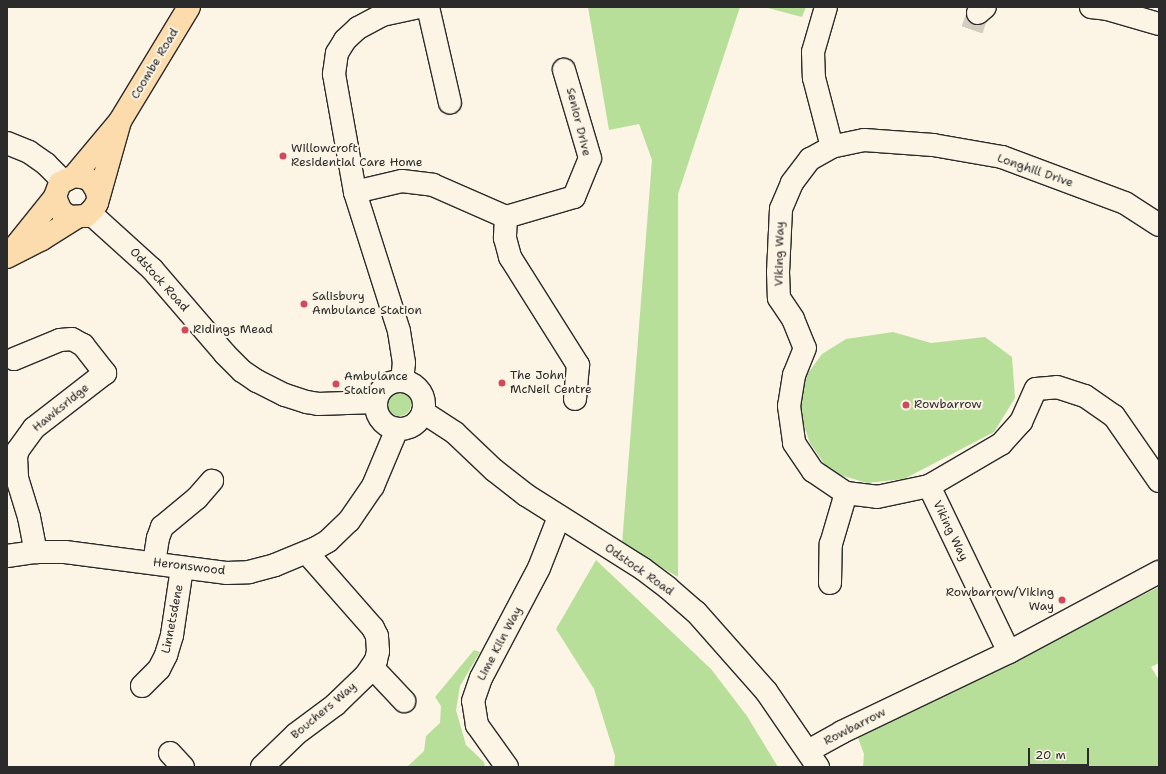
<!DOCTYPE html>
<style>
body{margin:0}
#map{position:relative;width:1166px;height:774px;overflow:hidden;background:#fcf5e5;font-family:"Shantell Sans",sans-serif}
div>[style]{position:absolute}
.green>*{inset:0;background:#b8df9a}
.round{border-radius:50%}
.minor-tunnel>*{height:22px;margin-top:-11px;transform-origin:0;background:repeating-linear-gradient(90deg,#d2cdc0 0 22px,transparent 0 33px)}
.roads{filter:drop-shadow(1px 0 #2b2b2b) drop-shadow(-1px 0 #2b2b2b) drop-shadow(0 1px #2b2b2b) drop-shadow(0 -1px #2b2b2b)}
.minor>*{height:22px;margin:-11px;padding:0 11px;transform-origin:11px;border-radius:11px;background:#fcf5e5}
.minor>.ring{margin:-11px;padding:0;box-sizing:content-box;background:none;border:22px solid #fcf5e5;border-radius:50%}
.highway>*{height:22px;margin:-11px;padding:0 11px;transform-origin:11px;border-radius:11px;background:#fcdcac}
.dots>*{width:11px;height:11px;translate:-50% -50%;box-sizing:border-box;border:2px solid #fcf5e5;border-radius:50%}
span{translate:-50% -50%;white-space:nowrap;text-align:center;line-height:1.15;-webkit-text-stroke:4px #fcf5e5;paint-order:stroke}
.street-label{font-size:12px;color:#2b2b2b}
.poi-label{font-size:12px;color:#2b2b2b}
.left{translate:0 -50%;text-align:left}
.right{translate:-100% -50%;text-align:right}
.frame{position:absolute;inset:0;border:8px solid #2b2b2b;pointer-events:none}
.scale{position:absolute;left:1028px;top:748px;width:61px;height:18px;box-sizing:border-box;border:2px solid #2b2b2b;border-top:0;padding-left:5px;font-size:12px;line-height:14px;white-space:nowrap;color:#2b2b2b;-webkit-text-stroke:3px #fcf5e5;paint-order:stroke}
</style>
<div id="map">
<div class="green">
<i style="clip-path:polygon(588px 7px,740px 7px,678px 194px,678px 577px,622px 544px,652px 160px,639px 124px,609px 130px)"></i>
<i style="clip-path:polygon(764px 7px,806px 7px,802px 17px)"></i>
<i style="clip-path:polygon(893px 332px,931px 343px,985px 337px,1012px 357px,1015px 398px,994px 432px,904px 479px,867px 483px,830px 472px,810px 443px,799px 411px,806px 376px,822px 354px,846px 339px)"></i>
<i class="round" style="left:387px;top:392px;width:24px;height:24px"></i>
<i style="clip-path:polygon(596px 560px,711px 669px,747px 716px,778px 767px,614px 767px,615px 756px,594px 689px,556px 629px)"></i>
<i style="clip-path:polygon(1159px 587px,1159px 663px,1151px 667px,1159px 680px,1159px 767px,863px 767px,864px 754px,858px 738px)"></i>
<i style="clip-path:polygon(474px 650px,480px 652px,460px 686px,456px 710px,466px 745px,484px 762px,485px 767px,407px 767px,424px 751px,426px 736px,440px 723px,441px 706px,435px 697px)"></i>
</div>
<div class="minor-tunnel">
<i style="left:972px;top:30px;width:18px;rotate:-71deg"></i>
</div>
<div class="roads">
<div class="minor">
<i style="left:428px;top:7px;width:98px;rotate:77.1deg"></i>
<i style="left:826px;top:7px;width:47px;rotate:106.1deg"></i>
<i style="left:813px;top:52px;width:26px;rotate:88deg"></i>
<i style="left:814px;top:78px;width:71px;rotate:75.4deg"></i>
<i style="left:1091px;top:7px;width:16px;rotate:7deg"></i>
<i style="left:1107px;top:9px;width:54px;rotate:16.1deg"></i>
<i style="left:978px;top:13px;width:9px;rotate:-41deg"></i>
<i style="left:7px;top:143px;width:24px;rotate:22deg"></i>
<i style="left:29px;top:152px;width:21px;rotate:35deg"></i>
<i style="left:46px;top:164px;width:24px;rotate:45deg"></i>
<i style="left:355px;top:192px;width:48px;rotate:-13.2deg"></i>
<i style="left:402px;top:181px;width:31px;rotate:7deg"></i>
<i style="left:433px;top:185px;width:80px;rotate:23.7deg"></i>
<i style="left:506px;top:217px;width:71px;rotate:-16.4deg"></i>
<i style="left:574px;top:197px;width:42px;rotate:-67.7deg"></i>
<i style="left:590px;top:158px;width:92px;rotate:-106.5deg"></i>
<i style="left:90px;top:213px;width:84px;rotate:42.1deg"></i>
<i style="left:152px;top:269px;width:112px;rotate:49.3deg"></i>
<i style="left:225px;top:354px;width:24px;rotate:45deg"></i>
<i style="left:242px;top:371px;width:18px;rotate:34deg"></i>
<i style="left:257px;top:381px;width:31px;rotate:27deg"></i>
<i style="left:285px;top:395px;width:23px;rotate:18deg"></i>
<i style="left:307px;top:402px;width:11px;rotate:10deg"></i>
<i style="left:318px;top:404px;width:58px;rotate:-2deg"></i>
<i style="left:506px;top:217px;width:21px;rotate:93deg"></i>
<i style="left:505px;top:238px;width:20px;rotate:75deg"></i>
<i style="left:510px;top:257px;width:128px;rotate:57.8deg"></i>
<i style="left:578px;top:365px;width:34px;rotate:95deg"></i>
<i style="left:1159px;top:225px;width:40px;rotate:-147.1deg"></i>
<i style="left:1125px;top:203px;width:131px;rotate:-159.5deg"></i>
<i style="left:1002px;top:157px;width:70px;rotate:-170.1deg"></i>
<i style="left:933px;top:145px;width:69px;rotate:-175.9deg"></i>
<i style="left:864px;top:140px;width:33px;rotate:168deg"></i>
<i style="left:832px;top:147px;width:25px;rotate:151deg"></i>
<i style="left:810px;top:159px;width:30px;rotate:127deg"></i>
<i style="left:792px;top:183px;width:28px;rotate:113deg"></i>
<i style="left:781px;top:209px;width:63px;rotate:92.7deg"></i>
<i style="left:778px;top:272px;width:26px;rotate:88deg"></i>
<i style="left:779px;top:298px;width:25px;rotate:56deg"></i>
<i style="left:793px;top:319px;width:31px;rotate:68deg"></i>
<i style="left:805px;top:348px;width:29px;rotate:112deg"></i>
<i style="left:794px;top:375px;width:31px;rotate:99deg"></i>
<i style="left:789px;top:406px;width:37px;rotate:82deg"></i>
<i style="left:794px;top:443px;width:34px;rotate:56deg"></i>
<i style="left:813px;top:471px;width:40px;rotate:34deg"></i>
<i style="left:846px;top:493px;width:31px;rotate:7deg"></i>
<i style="left:877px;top:497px;width:53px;rotate:-11.9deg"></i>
<i style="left:929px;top:486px;width:83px;rotate:-30.3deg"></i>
<i style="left:1001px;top:444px;width:30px;rotate:-48deg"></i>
<i style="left:1021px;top:422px;width:36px;rotate:-66deg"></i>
<i style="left:1036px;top:389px;width:21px;rotate:-5deg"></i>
<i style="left:1057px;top:387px;width:29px;rotate:18deg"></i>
<i style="left:1085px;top:396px;width:35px;rotate:35deg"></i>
<i style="left:1114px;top:416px;width:79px;rotate:55.3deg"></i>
<i style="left:14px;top:359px;width:50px;rotate:-22.4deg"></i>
<i style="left:60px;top:340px;width:12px;rotate:-5deg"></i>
<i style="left:72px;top:339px;width:13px;rotate:29deg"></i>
<i style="left:83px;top:345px;width:36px;rotate:52deg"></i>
<i style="left:105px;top:373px;width:90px;rotate:142.2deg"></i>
<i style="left:34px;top:428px;width:27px;rotate:126deg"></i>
<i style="left:18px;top:450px;width:7px;rotate:106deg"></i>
<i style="left:16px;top:457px;width:21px;rotate:87deg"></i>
<i style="left:17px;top:478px;width:41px;rotate:72.9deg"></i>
<i style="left:29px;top:517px;width:36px;rotate:79deg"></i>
<i class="ring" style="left:376px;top:381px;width:26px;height:26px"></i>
<i style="left:402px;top:381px;width:18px;rotate:-84deg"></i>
<i style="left:404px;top:363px;width:32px;rotate:-99deg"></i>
<i style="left:399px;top:331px;width:146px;rotate:-107.6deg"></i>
<i style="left:355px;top:192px;width:120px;rotate:-100.1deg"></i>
<i style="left:334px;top:74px;width:21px;rotate:-82deg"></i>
<i style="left:337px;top:53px;width:15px;rotate:-58deg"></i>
<i style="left:345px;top:40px;width:18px;rotate:-43deg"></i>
<i style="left:358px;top:28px;width:27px;rotate:-28deg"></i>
<i style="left:382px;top:15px;width:38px;rotate:-12deg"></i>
<i style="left:423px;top:412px;width:38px;rotate:33deg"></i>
<i style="left:455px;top:433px;width:54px;rotate:43.5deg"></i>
<i style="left:494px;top:470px;width:41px;rotate:38deg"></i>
<i style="left:526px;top:495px;width:138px;rotate:32.3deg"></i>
<i style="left:643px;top:569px;width:31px;rotate:37deg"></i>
<i style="left:668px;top:588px;width:37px;rotate:41deg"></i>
<i style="left:696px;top:612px;width:106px;rotate:48.5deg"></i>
<i style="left:766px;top:691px;width:92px;rotate:55.6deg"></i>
<i style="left:929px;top:486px;width:184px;rotate:64.3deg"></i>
<i style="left:7px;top:556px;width:29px;rotate:-8deg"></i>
<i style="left:36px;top:552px;width:29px"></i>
<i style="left:65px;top:552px;width:162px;rotate:7.4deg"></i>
<i style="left:226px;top:573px;width:23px;rotate:-2deg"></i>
<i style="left:249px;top:572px;width:27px;rotate:-15deg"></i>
<i style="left:275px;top:565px;width:44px;rotate:-22.5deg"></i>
<i style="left:316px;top:548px;width:14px;rotate:-30deg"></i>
<i style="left:328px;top:541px;width:29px;rotate:-44deg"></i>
<i style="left:349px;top:521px;width:42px;rotate:-55.6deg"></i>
<i style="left:373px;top:486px;width:62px;rotate:-67.2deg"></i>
<i style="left:154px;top:563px;width:25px;rotate:-81deg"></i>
<i style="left:158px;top:538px;width:12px;rotate:-70deg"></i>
<i style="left:162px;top:527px;width:45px;rotate:-39.6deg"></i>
<i style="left:197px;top:498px;width:23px;rotate:-49deg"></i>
<i style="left:830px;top:583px;width:39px;rotate:-89deg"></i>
<i style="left:831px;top:544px;width:53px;rotate:-73.6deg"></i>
<i style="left:372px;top:667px;width:47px;rotate:46.7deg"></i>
<i style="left:142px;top:686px;width:24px;rotate:-45deg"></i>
<i style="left:159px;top:669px;width:16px;rotate:-63deg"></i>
<i style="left:166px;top:655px;width:21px;rotate:-73deg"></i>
<i style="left:172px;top:635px;width:68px;rotate:-81.5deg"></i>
<i style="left:808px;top:751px;width:39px;rotate:-29deg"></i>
<i style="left:842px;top:732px;width:185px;rotate:-25.6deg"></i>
<i style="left:1009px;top:652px;width:170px;rotate:-28.1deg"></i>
<i style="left:170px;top:753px;width:19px;rotate:47deg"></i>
<i style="left:262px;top:767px;width:47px;rotate:-44.1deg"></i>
<i style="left:296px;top:734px;width:49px;rotate:-36.6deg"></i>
<i style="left:335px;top:705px;width:43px;rotate:-44.1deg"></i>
<i style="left:366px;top:675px;width:18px;rotate:-56deg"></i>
<i style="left:376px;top:660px;width:9px;rotate:-77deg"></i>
<i style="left:378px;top:651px;width:15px;rotate:-94deg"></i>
<i style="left:377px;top:636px;width:9px;rotate:-117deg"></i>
<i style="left:373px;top:628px;width:100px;rotate:-131.3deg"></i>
<i style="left:507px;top:767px;width:52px;rotate:-125.5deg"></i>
<i style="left:477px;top:725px;width:24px;rotate:-99deg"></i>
<i style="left:473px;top:701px;width:24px;rotate:-71deg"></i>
<i style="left:481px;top:678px;width:124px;rotate:-62.2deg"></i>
<i style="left:539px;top:568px;width:55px;rotate:-68.6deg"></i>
</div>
<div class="highway">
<i style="left:74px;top:176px;width:72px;rotate:-50.1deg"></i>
<i style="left:120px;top:121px;width:133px;rotate:-58.8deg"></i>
<i style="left:98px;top:197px;width:6px;rotate:-99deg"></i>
<i style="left:97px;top:191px;width:12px;rotate:-121deg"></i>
<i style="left:91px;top:181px;width:6px;rotate:-149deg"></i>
<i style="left:86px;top:178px;width:12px;rotate:-171deg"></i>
<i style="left:74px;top:176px;width:16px;rotate:153deg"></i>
<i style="left:60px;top:183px;width:15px;rotate:110deg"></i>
<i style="left:55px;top:197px;width:15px;rotate:67deg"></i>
<i style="left:61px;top:211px;width:11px;rotate:34deg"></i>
<i style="left:70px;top:217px;width:16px;rotate:-4deg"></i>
<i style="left:86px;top:216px;width:11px;rotate:-45deg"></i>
<i style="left:94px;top:208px;width:6px;rotate:-59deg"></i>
<i style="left:97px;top:203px;width:85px;rotate:-74.3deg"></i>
<i style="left:11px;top:252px;width:70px;rotate:-51.3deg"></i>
<i style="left:7px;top:257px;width:39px;rotate:-27deg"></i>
<i style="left:42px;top:239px;width:39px;rotate:-32deg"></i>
</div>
</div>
<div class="dots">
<i style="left:283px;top:156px;background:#d1495b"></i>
<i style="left:304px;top:304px;background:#d1495b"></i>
<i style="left:185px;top:330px;background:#d1495b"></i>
<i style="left:502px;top:383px;background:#d1495b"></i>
<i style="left:336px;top:384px;background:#d1495b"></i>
<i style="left:906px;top:405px;background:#d1495b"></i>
<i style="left:1062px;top:600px;background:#d1495b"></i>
</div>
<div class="street-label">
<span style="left:155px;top:64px;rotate:-59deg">Coombe Road</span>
<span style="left:578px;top:122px;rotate:76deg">Senior Drive</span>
<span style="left:1035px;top:171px;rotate:19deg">Longhill Drive</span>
<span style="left:780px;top:254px;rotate:-89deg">Viking Way</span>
<span style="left:159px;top:280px;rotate:48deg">Odstock Road</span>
<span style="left:61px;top:408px;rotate:-39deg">Hawksridge</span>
<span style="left:950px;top:531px;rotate:64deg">Viking Way</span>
<span style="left:189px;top:567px;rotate:7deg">Heronswood</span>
<span style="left:639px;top:570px;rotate:35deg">Odstock Road</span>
<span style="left:173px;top:619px;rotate:-79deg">Linnetsdene</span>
<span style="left:500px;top:644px;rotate:-62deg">Lime Kiln Way</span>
<span style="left:324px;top:711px;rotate:-40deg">Bouchers Way</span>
<span style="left:855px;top:727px;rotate:-27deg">Rowbarrow</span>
</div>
<div class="poi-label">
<span class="left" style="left:291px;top:156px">Willowcroft<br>Residential Care Home</span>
<span class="left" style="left:312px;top:304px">Salisbury<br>Ambulance Station</span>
<span class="left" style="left:193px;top:330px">Ridings Mead</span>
<span class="left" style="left:510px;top:383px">The John<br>McNeil Centre</span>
<span class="left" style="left:344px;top:384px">Ambulance<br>Station</span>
<span class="left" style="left:914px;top:405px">Rowbarrow</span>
<span class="right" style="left:1054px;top:600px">Rowbarrow/Viking<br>Way</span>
</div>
<div class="frame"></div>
<div class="scale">20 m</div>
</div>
